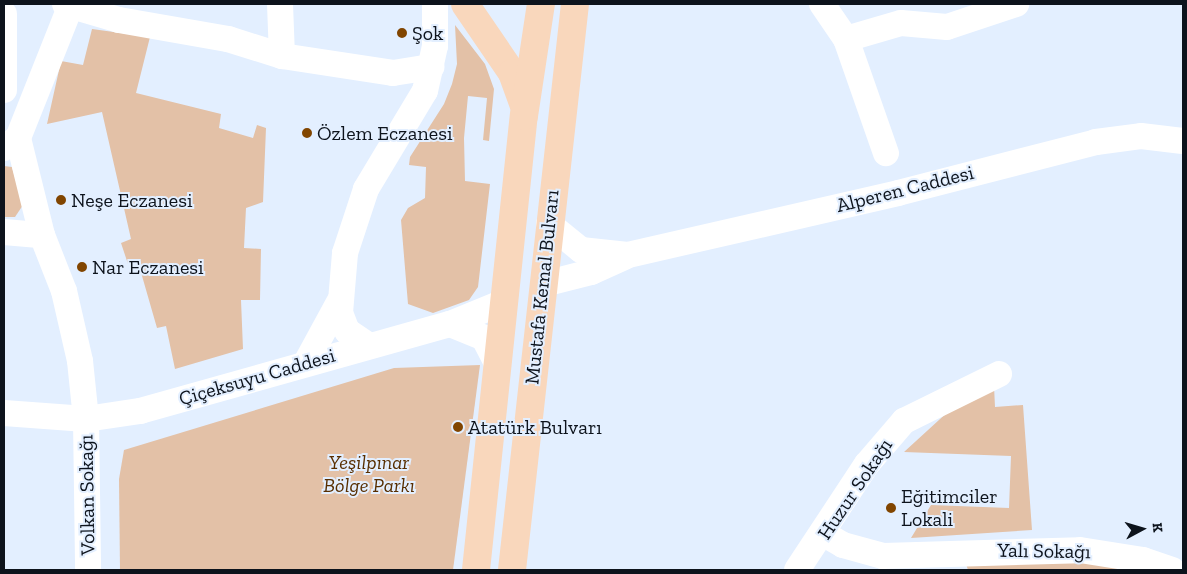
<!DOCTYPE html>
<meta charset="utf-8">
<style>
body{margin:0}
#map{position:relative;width:1187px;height:574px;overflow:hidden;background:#e3efff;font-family:"Zilla Slab",serif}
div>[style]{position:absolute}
.green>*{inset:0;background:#e3c1a7}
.minor>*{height:26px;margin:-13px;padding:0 13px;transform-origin:13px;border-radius:13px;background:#fff}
.major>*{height:28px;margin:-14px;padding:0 14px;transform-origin:14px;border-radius:14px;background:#f9d7bc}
.dots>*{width:14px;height:14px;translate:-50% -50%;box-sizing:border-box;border:2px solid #e3efff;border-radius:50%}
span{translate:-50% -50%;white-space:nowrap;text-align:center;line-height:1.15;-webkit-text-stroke:4px #e3efff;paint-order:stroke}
.poi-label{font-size:20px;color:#0d131c}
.left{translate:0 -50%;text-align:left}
.street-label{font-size:20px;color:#0d131c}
.park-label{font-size:20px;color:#582e00;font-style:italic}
.frame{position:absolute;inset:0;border:5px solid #0d131c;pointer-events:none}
.north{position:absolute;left:1117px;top:504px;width:50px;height:50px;-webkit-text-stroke:4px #e3efff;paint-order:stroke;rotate:84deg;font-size:14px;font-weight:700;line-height:20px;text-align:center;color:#0d131c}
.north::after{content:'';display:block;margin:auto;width:18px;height:22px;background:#0d131c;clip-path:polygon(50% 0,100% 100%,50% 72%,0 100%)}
</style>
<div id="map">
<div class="green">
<i style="clip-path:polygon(455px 25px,485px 64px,494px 89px,489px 141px,483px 140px,487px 98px,468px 96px,464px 138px,465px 181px,490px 184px,478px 287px,469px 300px,433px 313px,408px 304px,401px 220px,408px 208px,425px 198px,426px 167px,409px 165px,410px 157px,444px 104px,452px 84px,457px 64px)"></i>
<i style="clip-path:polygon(92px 29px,150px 37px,136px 93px,221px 114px,219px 128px,253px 138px,257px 125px,266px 128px,263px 202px,246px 208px,244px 248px,261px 249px,260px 300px,241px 300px,243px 349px,175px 369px,166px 326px,157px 328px,138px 262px,128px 264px,121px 243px,131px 239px,102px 112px,47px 124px,61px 61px,83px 65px)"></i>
<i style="clip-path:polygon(4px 166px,12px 167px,23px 205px,15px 217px,4px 217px)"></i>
<i style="clip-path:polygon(480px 365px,453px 570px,120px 570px,119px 479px,124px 450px,394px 368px)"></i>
<i style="clip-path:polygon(994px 386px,995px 407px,1023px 405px,1032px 530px,911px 538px,931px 505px,1009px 508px,1011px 456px,904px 452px,951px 409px)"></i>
<i style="clip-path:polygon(1044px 555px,1140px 570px,968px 570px,966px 564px)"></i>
</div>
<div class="minor">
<i style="left:65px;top:4px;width:56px;rotate:16.5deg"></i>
<i style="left:119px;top:20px;width:111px;rotate:9.9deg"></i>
<i style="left:228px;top:39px;width:57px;rotate:17.5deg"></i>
<i style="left:282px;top:56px;width:112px;rotate:8.7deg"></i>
<i style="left:393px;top:73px;width:39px;rotate:-9deg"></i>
<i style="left:280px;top:4px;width:52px;rotate:87.8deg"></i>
<i style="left:822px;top:4px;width:42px;rotate:55.6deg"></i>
<i style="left:846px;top:39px;width:121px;rotate:70.7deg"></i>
<i style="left:4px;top:14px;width:76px;rotate:90deg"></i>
<i style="left:846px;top:39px;width:57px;rotate:-16.2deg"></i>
<i style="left:901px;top:23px;width:46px;rotate:5deg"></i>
<i style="left:947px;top:27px;width:73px;rotate:-18.4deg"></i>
<i style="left:18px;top:138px;width:100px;rotate:76.1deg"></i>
<i style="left:4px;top:148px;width:17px;rotate:-36deg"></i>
<i style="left:18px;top:138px;width:143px;rotate:-68.3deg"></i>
<i style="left:549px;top:224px;width:41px;rotate:39.1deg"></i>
<i style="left:581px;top:250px;width:47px;rotate:6.1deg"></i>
<i style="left:628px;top:255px;width:277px;rotate:-12.9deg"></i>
<i style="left:898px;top:193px;width:204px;rotate:-14.4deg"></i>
<i style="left:1096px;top:142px;width:45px;rotate:-7.6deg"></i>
<i style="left:1141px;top:136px;width:42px;rotate:6.8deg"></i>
<i style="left:4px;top:232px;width:38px;rotate:5deg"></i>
<i style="left:42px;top:235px;width:60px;rotate:68.6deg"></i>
<i style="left:64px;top:291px;width:72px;rotate:77.1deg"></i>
<i style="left:80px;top:361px;width:58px;rotate:84.1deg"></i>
<i style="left:86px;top:419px;width:151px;rotate:89.2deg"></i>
<i style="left:544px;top:284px;width:49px;rotate:-14.3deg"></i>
<i style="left:591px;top:272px;width:37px;rotate:-24deg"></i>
<i style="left:450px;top:324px;width:37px;rotate:22deg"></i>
<i style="left:484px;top:338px;width:28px;rotate:63deg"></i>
<i style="left:368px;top:345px;width:25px;rotate:-146deg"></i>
<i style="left:347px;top:331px;width:19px;rotate:-111deg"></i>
<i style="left:340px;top:313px;width:60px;rotate:-85.2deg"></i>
<i style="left:345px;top:253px;width:67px;rotate:-71.8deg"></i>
<i style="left:366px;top:189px;width:114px;rotate:-59deg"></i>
<i style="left:425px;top:91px;width:46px;rotate:-77.5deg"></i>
<i style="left:435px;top:46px;width:42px;rotate:-90deg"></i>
<i style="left:307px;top:361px;width:67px;rotate:-61.5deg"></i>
<i style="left:4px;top:413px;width:82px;rotate:4.2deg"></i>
<i style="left:86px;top:419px;width:55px;rotate:-8.4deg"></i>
<i style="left:140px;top:411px;width:322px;rotate:-15.7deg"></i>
<i style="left:450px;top:324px;width:58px;rotate:-22.2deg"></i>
<i style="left:824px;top:534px;width:22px;rotate:30deg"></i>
<i style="left:843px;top:545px;width:41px;rotate:15.4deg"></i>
<i style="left:883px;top:556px;width:197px;rotate:-1.7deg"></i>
<i style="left:1080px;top:550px;width:64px;rotate:9deg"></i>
<i style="left:1143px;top:560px;width:31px;rotate:19deg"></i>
<i style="left:797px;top:570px;width:127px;rotate:-56.6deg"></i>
<i style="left:867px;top:464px;width:57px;rotate:-49.3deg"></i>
<i style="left:904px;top:421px;width:106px;rotate:-26.3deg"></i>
</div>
<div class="major">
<i style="left:465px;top:4px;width:83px;rotate:55.7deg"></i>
<i style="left:512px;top:73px;width:35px;rotate:70deg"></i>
<i style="left:476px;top:570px;width:457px;rotate:-84deg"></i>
<i style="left:524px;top:116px;width:113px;rotate:-81.4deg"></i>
<i style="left:512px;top:570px;width:569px;rotate:-83.65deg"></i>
</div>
<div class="dots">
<i style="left:402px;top:33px;background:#814500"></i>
<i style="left:307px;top:133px;background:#814500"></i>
<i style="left:61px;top:200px;background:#814500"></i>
<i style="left:82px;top:267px;background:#814500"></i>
<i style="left:458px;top:427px;background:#814500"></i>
<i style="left:891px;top:508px;background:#814500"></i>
</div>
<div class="poi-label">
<span class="left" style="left:412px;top:33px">Şok</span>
<span class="left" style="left:317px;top:133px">Özlem Eczanesi</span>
<span class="left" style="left:71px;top:200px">Neşe Eczanesi</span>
<span class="left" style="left:92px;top:267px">Nar Eczanesi</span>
<span class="left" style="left:468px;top:427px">Atatürk Bulvarı</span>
<span class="left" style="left:901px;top:508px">Eğitimciler<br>Lokali</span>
</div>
<div class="street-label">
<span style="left:905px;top:189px;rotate:-14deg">Alperen Caddesi</span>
<span style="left:542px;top:287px;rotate:-84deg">Mustafa Kemal Bulvarı</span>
<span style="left:257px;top:377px;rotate:-16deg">Çiçeksuyu Caddesi</span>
<span style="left:855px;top:489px;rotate:-56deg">Huzur Sokağı</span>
<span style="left:87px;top:495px;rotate:-91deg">Volkan Sokağı</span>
<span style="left:1044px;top:551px;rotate:1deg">Yalı Sokağı</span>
</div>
<div class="park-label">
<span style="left:369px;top:474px">Yeşilpınar<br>Bölge Parkı</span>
</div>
<div class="frame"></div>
<div class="north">K</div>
</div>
